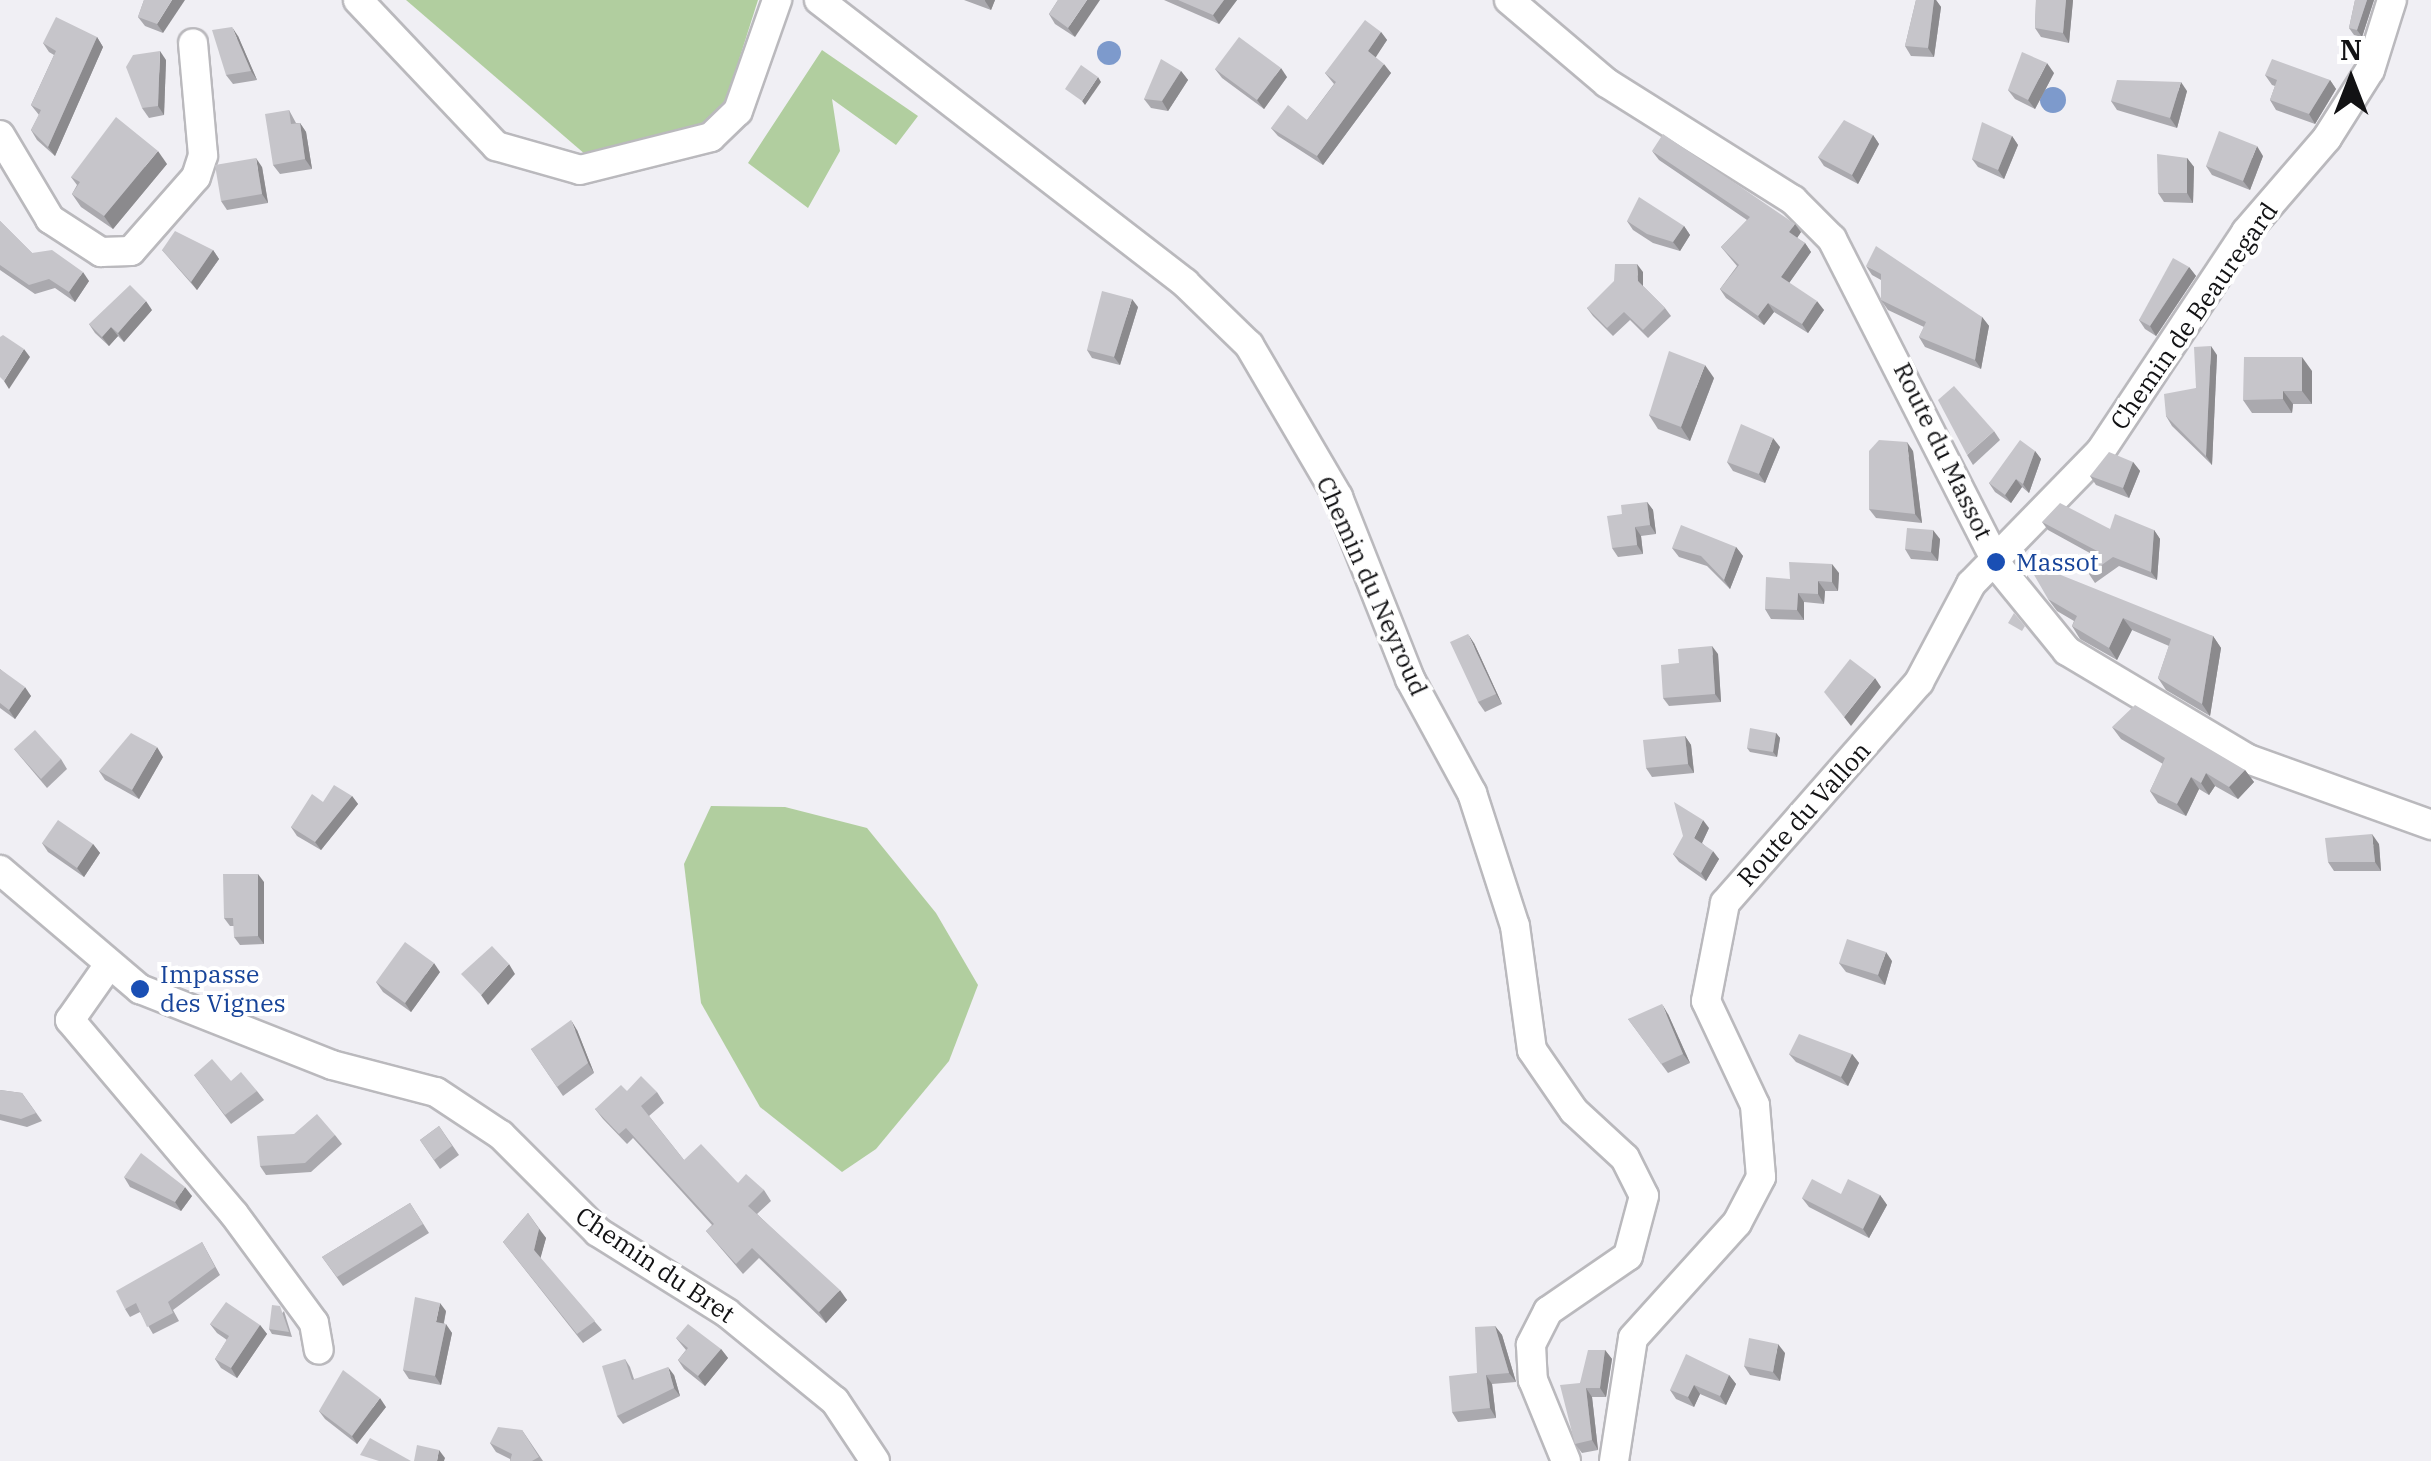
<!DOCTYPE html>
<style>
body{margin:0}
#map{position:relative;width:2431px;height:1461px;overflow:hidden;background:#f0eff4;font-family:"IBM Plex Serif",serif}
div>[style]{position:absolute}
.green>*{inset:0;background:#b1ce9f}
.water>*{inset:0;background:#7d9acc}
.round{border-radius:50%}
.roads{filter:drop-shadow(2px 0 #bab9bd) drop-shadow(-2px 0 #bab9bd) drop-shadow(0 2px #bab9bd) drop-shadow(0 -2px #bab9bd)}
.street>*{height:28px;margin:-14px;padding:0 14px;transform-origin:14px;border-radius:14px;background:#fff}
.wall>*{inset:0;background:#aaa9ae}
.shaded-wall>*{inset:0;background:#8b8a8d}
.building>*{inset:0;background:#c6c5ca}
.dots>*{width:28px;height:28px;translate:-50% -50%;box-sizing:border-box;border:5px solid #fff;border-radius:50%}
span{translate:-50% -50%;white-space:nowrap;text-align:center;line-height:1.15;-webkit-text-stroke:8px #fff;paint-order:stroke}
.street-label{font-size:25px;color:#121214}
.transit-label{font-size:25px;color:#164399}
.left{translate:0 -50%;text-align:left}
.north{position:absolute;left:2301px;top:30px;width:100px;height:100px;-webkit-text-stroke:8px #fff;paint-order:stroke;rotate:0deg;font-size:28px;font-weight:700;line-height:40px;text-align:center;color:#121214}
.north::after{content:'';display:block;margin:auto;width:35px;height:45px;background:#121214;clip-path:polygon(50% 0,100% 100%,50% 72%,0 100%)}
</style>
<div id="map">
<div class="green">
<i style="clip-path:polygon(406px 0,758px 0,724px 107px,698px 130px,586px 155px)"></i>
<i style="clip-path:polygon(822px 50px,918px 116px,896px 145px,832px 99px,840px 151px,808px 208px,748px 163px)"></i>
<i style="clip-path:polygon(711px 806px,785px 807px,867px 828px,936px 913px,978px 985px,949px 1061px,876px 1149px,842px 1172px,760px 1107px,701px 1003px,684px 864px)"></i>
</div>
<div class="water">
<i class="round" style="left:1097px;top:41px;width:24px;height:24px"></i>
<i class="round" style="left:2040px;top:87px;width:26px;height:26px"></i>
</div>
<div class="roads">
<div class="street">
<i style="left:358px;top:0;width:201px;rotate:46.6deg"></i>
<i style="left:496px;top:146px;width:87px;rotate:15.9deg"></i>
<i style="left:580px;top:170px;width:135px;rotate:-14.1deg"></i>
<i style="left:711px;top:137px;width:37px;rotate:-44deg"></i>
<i style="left:738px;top:111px;width:118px;rotate:-70.6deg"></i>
<i style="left:819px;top:0;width:463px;rotate:37.7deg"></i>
<i style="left:1185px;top:283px;width:89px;rotate:44.1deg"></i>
<i style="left:1249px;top:345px;width:176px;rotate:59.6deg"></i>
<i style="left:1338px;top:497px;width:196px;rotate:68.4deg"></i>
<i style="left:1410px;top:679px;width:130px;rotate:61.5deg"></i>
<i style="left:1472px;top:793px;width:140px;rotate:72.1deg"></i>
<i style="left:1515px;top:926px;width:125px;rotate:82.2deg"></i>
<i style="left:1532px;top:1050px;width:74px;rotate:55.5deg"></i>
<i style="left:1574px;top:1111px;width:69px;rotate:42.7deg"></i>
<i style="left:1625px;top:1158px;width:42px;rotate:63.4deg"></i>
<i style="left:1644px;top:1196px;width:62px;rotate:104.9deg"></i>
<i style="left:1628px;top:1256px;width:97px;rotate:145.5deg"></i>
<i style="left:1548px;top:1311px;width:38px;rotate:117deg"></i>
<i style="left:1531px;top:1345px;width:35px;rotate:87deg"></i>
<i style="left:1533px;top:1380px;width:87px;rotate:67.8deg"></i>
<i style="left:1509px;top:0;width:128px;rotate:40.3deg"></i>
<i style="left:1607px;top:83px;width:220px;rotate:32.2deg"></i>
<i style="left:1793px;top:200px;width:55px;rotate:45deg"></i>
<i style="left:1832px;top:239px;width:372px;rotate:63deg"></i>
<i style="left:2001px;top:570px;width:104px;rotate:50.8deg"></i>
<i style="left:2067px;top:651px;width:211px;rotate:30.8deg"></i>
<i style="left:2248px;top:759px;width:195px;rotate:19.8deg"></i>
<i style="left:0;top:135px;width:98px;rotate:59.2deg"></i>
<i style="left:50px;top:219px;width:61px;rotate:32.9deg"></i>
<i style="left:101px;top:252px;width:30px;rotate:-2deg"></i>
<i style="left:131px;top:251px;width:98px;rotate:-48.7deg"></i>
<i style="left:196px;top:177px;width:23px;rotate:-72deg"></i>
<i style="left:203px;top:155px;width:112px;rotate:-95.1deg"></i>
<i style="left:0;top:870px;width:184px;rotate:40.4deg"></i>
<i style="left:140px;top:989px;width:206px;rotate:21.6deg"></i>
<i style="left:332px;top:1065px;width:107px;rotate:14.6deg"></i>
<i style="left:436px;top:1092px;width:78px;rotate:33.5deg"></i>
<i style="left:501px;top:1135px;width:137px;rotate:45deg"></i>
<i style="left:598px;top:1232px;width:152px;rotate:32.1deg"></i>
<i style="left:727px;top:1313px;width:139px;rotate:39.2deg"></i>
<i style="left:835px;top:1401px;width:72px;rotate:56.3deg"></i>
<i style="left:108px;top:966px;width:66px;rotate:125.1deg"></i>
<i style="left:70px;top:1020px;width:254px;rotate:49.8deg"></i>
<i style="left:234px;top:1214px;width:135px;rotate:53.7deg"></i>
<i style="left:314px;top:1323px;width:27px;rotate:80deg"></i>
<i style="left:1614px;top:1461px;width:124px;rotate:-81.2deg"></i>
<i style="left:1633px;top:1338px;width:155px;rotate:-47.9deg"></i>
<i style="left:1737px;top:1223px;width:52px;rotate:-62.4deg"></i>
<i style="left:1761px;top:1177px;width:72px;rotate:-94.8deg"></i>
<i style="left:1755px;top:1105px;width:115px;rotate:-115.2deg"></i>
<i style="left:1706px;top:1001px;width:100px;rotate:-79deg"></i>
<i style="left:1725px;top:903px;width:294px;rotate:-48.7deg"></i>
<i style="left:1919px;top:682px;width:111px;rotate:-62deg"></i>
<i style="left:1971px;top:584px;width:185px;rotate:-45.7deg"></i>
<i style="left:2100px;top:452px;width:264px;rotate:-56.4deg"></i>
<i style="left:2246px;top:232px;width:124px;rotate:-49.2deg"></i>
<i style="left:2327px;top:138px;width:80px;rotate:-57.7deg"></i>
<i style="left:2370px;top:70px;width:73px;rotate:-72.6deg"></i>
</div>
</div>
<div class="wall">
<i style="clip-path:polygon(144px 0,163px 33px,145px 26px,138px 17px)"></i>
<i style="clip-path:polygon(964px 0,995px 0,991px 10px)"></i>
<i style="clip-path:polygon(1058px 0,1075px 37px,1055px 24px,1049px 14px)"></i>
<i style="clip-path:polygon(1164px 0,1237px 0,1219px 24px)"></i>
<i style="clip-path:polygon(1916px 0,1936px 0,1941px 7px,1934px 57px,1911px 56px,1905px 46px)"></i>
<i style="clip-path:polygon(2036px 0,2073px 0,2069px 43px,2041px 37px,2035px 28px)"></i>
<i style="clip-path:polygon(2355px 0,2374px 0,2362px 37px,2354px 35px,2349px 28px)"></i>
<i style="clip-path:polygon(1381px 32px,1387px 40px,1375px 57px,1391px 73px,1323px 165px,1278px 136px,1271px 128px,1307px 120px,1334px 84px,1325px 73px)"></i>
<i style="clip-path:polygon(238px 36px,257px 80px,233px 84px,226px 75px)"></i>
<i style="clip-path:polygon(97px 37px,103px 47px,55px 156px,37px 140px,31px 130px,39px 115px,31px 105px,54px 55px,49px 52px,43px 43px)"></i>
<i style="clip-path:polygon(166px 60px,164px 115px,149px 118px,142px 108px)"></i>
<i style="clip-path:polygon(1215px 69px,1287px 77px,1264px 109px,1222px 78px)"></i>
<i style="clip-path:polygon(1181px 71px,1188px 80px,1168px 111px,1151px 108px,1144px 99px)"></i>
<i style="clip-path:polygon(2054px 73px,2035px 109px,2015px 99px,2008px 90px)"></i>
<i style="clip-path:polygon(2265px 75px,2330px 80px,2336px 89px,2315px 124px,2276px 110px,2270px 100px,2275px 86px,2272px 85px)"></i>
<i style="clip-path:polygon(2187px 91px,2177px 128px,2117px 110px,2111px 101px)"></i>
<i style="clip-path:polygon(289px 110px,296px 123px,300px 123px,306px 132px,312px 169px,280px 174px,273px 165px)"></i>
<i style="clip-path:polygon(1873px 135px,1879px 144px,1858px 184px,1824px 166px,1818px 157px)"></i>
<i style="clip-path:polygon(2012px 136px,2018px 145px,2004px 179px,1978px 167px,1972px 159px)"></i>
<i style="clip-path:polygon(1652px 151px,1801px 232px,1797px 238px,1805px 243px,1811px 252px,1789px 283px,1824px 310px,1808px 333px,1774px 312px,1764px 325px,1726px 298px,1720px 289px,1737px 266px,1721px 247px,1747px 220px,1659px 160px)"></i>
<i style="clip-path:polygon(2263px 156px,2250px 190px,2212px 175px,2206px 166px)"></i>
<i style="clip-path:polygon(2187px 158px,2194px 167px,2193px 203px,2164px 202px,2158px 193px)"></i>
<i style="clip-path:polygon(167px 164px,113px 229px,81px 207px,72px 194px,77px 185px,71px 177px)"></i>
<i style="clip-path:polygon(262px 167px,268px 203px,227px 210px,221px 201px)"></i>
<i style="clip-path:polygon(0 221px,32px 253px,89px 281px,75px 302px,55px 288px,35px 294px,0 270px)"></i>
<i style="clip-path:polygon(1627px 221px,1684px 226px,1690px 235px,1680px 251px,1653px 243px,1633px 230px)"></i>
<i style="clip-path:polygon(162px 250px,213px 250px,219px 259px,197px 290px)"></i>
<i style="clip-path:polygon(1866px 266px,1982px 317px,1989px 326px,1981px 369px,1925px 347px,1919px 337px,1924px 327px,1888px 310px,1881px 300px,1881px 280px,1872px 275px)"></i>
<i style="clip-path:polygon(2189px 267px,2196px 276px,2156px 336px,2145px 329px,2139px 320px)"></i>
<i style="clip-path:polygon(1643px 272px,1643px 286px,1665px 308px,1671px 316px,1648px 338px,1630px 320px,1613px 336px,1593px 316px,1587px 308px)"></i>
<i style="clip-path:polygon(1138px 307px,1120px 365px,1092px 358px,1087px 350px)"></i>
<i style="clip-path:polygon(152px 310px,124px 342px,118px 336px,109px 346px,95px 333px,89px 324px)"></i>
<i style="clip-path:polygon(2217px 355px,2212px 465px,2172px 426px,2166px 416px,2196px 388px)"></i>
<i style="clip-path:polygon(2312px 371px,2312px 404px,2293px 404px,2292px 413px,2252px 413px,2243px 400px)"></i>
<i style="clip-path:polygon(1714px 378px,1690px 441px,1658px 429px,1649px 415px)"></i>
<i style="clip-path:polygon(1994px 431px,2000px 440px,1973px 465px,1967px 455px)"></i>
<i style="clip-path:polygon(1780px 447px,1765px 483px,1733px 471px,1727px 462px)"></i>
<i style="clip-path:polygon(1913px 451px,1922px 523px,1876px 518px,1869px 509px)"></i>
<i style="clip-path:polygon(2035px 451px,2041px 459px,2029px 493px,2022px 487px,2011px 503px,1995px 492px,1989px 483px)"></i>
<i style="clip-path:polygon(2133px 462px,2140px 471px,2129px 498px,2096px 485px,2090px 476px)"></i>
<i style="clip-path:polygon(1647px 502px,1653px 510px,1656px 534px,1641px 536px,1643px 554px,1618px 557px,1612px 548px,1622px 514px)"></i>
<i style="clip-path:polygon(2042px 522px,2110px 529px,2154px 530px,2160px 539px,2157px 580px,2119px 566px,2095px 583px,2089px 574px,2097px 557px,2048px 530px)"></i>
<i style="clip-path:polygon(1940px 539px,1938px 561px,1911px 559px,1905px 549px)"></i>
<i style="clip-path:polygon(1736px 547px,1743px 556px,1730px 589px,1707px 566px,1679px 557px,1672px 548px)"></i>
<i style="clip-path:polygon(1839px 573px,1838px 591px,1825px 591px,1824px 604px,1804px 602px,1804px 620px,1771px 619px,1765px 609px,1790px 579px)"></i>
<i style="clip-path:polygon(2048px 599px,2213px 636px,2221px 648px,2210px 716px,2166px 690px,2158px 678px,2169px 646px,2132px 630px,2117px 660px,2080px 639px,2072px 626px,2074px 621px,2057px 611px)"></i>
<i style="clip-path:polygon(1474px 643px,1502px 704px,1485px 712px,1478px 702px)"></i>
<i style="clip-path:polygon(1718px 654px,1721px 702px,1669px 706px,1663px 698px,1679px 663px)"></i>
<i style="clip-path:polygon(0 669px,31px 696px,15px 719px,0 708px)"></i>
<i style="clip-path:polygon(2112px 727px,2245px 770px,2254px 782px,2238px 799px,2215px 786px,2209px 795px,2199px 789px,2186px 816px,2158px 803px,2150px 791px,2163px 764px,2121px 739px)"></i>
<i style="clip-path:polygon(1776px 733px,1780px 738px,1777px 757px,1750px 752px,1747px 748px)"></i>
<i style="clip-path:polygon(1685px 736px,1691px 745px,1694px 773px,1652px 777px,1646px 768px)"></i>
<i style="clip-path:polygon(14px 749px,61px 759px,67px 769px,47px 788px)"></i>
<i style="clip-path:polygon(163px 757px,139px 799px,105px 780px,99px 771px)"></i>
<i style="clip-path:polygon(352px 796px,358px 804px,321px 850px,297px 836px,291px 827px)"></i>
<i style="clip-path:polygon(1709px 828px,1702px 843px,1719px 859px,1706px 881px,1679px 862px,1673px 854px)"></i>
<i style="clip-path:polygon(42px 843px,93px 844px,100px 853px,84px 877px,48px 852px)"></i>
<i style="clip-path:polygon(2379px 844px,2381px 871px,2334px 871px,2328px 862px)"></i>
<i style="clip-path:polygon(264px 882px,264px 944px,240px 945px,234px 937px,234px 926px,230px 926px,224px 918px)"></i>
<i style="clip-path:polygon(1892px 961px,1885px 985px,1846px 972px,1839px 963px)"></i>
<i style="clip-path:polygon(440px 972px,411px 1012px,383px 992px,376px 982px)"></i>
<i style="clip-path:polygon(1668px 1014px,1690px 1063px,1668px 1073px,1628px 1019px)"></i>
<i style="clip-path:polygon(577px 1030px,594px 1073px,563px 1096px,531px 1049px)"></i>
<i style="clip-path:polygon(1789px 1054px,1852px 1054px,1859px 1063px,1848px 1086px,1796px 1062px)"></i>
<i style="clip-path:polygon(194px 1075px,231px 1081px,257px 1091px,264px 1100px,231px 1124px)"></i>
<i style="clip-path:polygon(0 1090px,22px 1093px,42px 1121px,27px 1127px,0 1120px)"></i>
<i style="clip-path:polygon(627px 1091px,657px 1092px,664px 1103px,649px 1116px,684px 1160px,738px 1183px,764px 1190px,771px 1201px,757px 1214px,847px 1300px,826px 1323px,759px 1258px,743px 1274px,706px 1231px,712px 1225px,633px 1138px,627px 1144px,603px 1119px,595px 1109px)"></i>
<i style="clip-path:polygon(439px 1126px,459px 1155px,440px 1169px,420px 1140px)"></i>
<i style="clip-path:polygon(294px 1134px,335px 1135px,342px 1144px,311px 1172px,266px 1175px,260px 1166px)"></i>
<i style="clip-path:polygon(124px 1177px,192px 1196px,181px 1211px,130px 1187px)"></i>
<i style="clip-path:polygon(1880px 1195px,1887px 1205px,1869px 1238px,1809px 1207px,1802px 1198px)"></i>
<i style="clip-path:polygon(410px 1203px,429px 1233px,343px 1286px,322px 1257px)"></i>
<i style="clip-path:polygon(528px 1213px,546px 1238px,540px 1258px,602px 1330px,583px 1343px,503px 1242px)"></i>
<i style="clip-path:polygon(202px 1242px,220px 1275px,173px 1310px,179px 1321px,153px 1334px,140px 1312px,130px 1317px,125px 1309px)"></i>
<i style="clip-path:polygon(284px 1311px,292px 1337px,272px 1334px,269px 1329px)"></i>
<i style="clip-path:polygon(446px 1311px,444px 1323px,452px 1333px,441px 1385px,409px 1379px,403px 1370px)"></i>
<i style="clip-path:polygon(210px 1324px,260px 1325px,267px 1334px,237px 1378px,221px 1368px,215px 1359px,227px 1340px,217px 1333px)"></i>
<i style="clip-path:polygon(1495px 1326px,1502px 1335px,1516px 1382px,1492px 1384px,1496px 1418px,1458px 1422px,1452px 1412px,1477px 1373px)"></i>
<i style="clip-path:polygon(676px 1338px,721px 1349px,728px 1358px,705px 1386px,684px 1369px,678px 1360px,686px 1350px)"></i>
<i style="clip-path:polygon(1605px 1350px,1612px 1359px,1606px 1397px,1592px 1397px,1598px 1450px,1582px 1453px,1575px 1444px,1580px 1383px)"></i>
<i style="clip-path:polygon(1785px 1353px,1780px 1381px,1750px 1375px,1744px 1366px)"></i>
<i style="clip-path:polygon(625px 1359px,630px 1367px,634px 1379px,674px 1375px,680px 1396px,623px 1424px,617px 1416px)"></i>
<i style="clip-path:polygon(1729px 1375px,1736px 1384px,1726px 1405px,1700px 1394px,1694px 1407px,1676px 1399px,1670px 1390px)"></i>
<i style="clip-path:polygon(386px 1407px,357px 1444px,325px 1419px,319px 1411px)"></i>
<i style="clip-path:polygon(522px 1430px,543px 1461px,510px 1461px,510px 1459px,496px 1452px,490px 1443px)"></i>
</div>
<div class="shaded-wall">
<i style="clip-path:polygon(172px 0,185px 0,163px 33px,157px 24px)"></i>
<i style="clip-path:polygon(985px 0,995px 0,991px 10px,985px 1px)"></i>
<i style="clip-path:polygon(1087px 0,1100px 0,1075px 37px,1068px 28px)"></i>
<i style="clip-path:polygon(1224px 0,1237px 0,1219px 24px,1213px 15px)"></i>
<i style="clip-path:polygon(1934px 0,1936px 0,1941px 7px,1934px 57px,1928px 48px)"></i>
<i style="clip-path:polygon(2066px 0,2073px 0,2069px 43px,2063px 33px)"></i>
<i style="clip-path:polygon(2367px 0,2374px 0,2362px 37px,2357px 30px)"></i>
<i style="clip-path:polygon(232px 27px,238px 36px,257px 80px,251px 71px)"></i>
<i style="clip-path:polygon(1381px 32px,1387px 40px,1374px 60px,1368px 51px)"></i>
<i style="clip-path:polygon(97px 37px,103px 47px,55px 156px,48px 147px)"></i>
<i style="clip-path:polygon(160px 51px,166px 60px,164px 115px,158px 106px)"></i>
<i style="clip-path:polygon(2047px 63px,2054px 73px,2035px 109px,2028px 100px)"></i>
<i style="clip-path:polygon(1384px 64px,1391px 73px,1323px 165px,1317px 156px)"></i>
<i style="clip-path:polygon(1281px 68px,1287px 77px,1264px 109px,1257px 100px)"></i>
<i style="clip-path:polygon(1181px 71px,1188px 80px,1168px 111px,1162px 101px)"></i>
<i style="clip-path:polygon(1098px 77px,1101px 82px,1085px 105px,1082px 101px)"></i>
<i style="clip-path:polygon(2330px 80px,2336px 89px,2315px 124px,2309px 114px)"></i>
<i style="clip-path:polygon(2181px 82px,2187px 91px,2177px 128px,2170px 118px)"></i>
<i style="clip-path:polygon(300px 123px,306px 132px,312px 169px,305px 159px)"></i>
<i style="clip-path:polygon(1873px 135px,1879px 144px,1858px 184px,1852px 175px)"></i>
<i style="clip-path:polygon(2012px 136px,2018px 145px,2004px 179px,1998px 170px)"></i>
<i style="clip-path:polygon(2257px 146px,2263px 156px,2250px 190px,2243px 181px)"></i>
<i style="clip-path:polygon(158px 151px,167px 164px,113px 229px,104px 216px)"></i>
<i style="clip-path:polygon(256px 158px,262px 167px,268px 203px,262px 194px)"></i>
<i style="clip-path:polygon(2187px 158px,2194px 167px,2193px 203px,2187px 193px)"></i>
<i style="clip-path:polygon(1795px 224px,1801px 232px,1795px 241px,1789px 232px)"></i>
<i style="clip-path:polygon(1684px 226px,1690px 235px,1680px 251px,1673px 242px)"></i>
<i style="clip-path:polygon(1805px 243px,1811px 252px,1787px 286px,1781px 277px)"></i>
<i style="clip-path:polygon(213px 250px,219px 259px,197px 290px,191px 282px)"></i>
<i style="clip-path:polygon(1637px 264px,1643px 272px,1643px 289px,1638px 281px)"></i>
<i style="clip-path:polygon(2189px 267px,2196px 276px,2156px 336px,2150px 326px)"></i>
<i style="clip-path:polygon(83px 272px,89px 281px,75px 302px,69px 292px)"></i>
<i style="clip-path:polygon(1132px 299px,1138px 307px,1120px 365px,1114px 357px)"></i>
<i style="clip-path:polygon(146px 301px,152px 310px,124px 342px,118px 333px)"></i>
<i style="clip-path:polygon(1817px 301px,1824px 310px,1808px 333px,1802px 324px)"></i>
<i style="clip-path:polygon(1768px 303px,1774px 312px,1764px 325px,1758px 316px)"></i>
<i style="clip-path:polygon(1982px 317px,1989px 326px,1981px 369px,1975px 360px)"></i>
<i style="clip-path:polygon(111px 327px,118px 336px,109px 346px,102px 337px)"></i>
<i style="clip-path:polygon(2211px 346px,2217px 355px,2212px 465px,2206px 456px)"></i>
<i style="clip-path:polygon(24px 349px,30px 357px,9px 389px,4px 381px)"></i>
<i style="clip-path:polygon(2302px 357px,2312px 371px,2312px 404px,2302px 391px)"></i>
<i style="clip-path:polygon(1705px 365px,1714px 378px,1690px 441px,1681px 427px)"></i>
<i style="clip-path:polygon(2283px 391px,2293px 404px,2292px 413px,2283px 399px)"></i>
<i style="clip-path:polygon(1773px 438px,1780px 447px,1765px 483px,1759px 474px)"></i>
<i style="clip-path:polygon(1907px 442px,1913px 451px,1922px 523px,1915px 514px)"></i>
<i style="clip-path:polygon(2035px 451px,2041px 459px,2029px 493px,2023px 484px)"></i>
<i style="clip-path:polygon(2133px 462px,2140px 471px,2129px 498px,2123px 488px)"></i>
<i style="clip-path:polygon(2016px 479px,2022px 487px,2011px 503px,2005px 495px)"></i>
<i style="clip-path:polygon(1647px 502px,1653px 510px,1656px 534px,1650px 525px)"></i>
<i style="clip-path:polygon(1635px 527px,1641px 536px,1643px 554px,1637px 545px)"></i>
<i style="clip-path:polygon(1933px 530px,1940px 539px,1938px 561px,1931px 552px)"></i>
<i style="clip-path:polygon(2154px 530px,2160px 539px,2157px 580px,2151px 572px)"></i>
<i style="clip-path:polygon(1736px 547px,1743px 556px,1730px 589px,1724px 580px)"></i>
<i style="clip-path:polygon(1832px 564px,1839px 573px,1838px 591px,1832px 582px)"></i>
<i style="clip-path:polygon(1818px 581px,1825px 591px,1824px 604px,1818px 594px)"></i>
<i style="clip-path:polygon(1798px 593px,1804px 602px,1804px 620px,1797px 610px)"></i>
<i style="clip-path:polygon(2123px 618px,2132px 630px,2117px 660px,2109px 648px)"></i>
<i style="clip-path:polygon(1468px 634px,1474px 643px,1502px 704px,1496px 694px)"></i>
<i style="clip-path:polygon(2213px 636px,2221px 648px,2210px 716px,2202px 704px)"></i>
<i style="clip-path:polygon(1712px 646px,1718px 654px,1721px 702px,1715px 694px)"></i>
<i style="clip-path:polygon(1875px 678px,1881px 687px,1851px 726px,1844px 717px)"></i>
<i style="clip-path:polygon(25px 687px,31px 696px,15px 719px,9px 710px)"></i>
<i style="clip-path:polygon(1776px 733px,1780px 738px,1777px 757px,1773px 752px)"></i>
<i style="clip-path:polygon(1685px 736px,1691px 745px,1694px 773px,1688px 764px)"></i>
<i style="clip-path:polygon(157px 747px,163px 757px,139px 799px,132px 790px)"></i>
<i style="clip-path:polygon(2245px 770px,2254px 782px,2238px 799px,2229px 787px)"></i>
<i style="clip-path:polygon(2206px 773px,2215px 786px,2209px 795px,2201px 783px)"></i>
<i style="clip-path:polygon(2191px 777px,2199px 789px,2186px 816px,2177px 804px)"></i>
<i style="clip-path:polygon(352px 796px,358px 804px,321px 850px,315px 842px)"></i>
<i style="clip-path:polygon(1703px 820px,1709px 828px,1700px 847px,1694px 838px)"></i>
<i style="clip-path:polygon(2372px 834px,2379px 844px,2381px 871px,2375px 862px)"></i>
<i style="clip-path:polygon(93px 844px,100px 853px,84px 877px,77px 868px)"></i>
<i style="clip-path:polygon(1713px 851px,1719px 859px,1706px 881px,1701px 873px)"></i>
<i style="clip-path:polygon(258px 874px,264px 882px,264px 944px,258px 936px)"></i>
<i style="clip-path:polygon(1886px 952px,1892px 961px,1885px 985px,1878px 975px)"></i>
<i style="clip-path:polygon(434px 963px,440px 972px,411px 1012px,405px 1003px)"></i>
<i style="clip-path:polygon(509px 964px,515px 974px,488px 1005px,481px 995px)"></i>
<i style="clip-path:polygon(1662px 1004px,1668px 1014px,1690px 1063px,1683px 1054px)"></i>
<i style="clip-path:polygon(571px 1020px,577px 1030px,594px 1073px,588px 1063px)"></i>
<i style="clip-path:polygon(1852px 1054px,1859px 1063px,1848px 1086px,1841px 1077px)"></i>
<i style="clip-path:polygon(185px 1187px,192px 1196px,181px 1211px,175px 1202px)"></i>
<i style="clip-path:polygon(1880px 1195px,1887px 1205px,1869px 1238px,1863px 1229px)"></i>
<i style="clip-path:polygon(539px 1229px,546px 1238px,540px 1260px,534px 1250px)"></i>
<i style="clip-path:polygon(840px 1290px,847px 1300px,826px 1323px,819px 1312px)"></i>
<i style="clip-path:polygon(440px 1303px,446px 1311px,442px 1331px,436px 1322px)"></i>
<i style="clip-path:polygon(446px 1324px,452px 1333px,441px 1385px,435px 1376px)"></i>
<i style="clip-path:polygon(260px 1325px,267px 1334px,237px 1378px,231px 1368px)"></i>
<i style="clip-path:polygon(1495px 1326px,1502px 1335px,1516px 1382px,1509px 1373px)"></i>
<i style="clip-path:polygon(1778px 1344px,1785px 1353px,1780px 1381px,1773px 1372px)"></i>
<i style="clip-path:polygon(721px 1349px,728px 1358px,705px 1386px,698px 1376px)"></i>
<i style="clip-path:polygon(1605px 1350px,1612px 1359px,1606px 1397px,1600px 1388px)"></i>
<i style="clip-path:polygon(668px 1367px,674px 1375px,680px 1396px,674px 1388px)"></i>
<i style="clip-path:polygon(1486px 1375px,1492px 1384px,1496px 1418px,1490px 1408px)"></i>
<i style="clip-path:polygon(1729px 1375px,1736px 1384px,1726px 1405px,1720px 1396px)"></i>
<i style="clip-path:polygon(1694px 1385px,1700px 1394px,1694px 1407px,1688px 1397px)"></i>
<i style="clip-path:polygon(1586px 1388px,1592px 1397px,1598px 1450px,1592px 1440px)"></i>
<i style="clip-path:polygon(380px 1398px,386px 1407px,357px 1444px,352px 1436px)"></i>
<i style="clip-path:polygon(439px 1450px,445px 1458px,444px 1461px,437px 1461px)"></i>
</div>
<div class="building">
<i style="clip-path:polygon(144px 0,172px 0,157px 24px,138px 17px)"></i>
<i style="clip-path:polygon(1058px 0,1087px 0,1068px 28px,1049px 14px)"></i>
<i style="clip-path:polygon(1178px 0,1224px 0,1213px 15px)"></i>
<i style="clip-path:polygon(1916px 0,1934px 0,1928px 48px,1905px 46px)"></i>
<i style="clip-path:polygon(2036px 0,2066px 0,2063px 33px,2035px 28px)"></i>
<i style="clip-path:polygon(2355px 0,2367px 0,2357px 30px,2349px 28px)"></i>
<i style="clip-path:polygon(56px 17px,97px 37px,48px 147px,31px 130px,41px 110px,31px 105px,56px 51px,43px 43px)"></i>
<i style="clip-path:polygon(1365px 20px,1381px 32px,1368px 51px,1384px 64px,1317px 156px,1271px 128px,1288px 105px,1307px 120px,1336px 82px,1325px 73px)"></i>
<i style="clip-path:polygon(232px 27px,251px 71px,226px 75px,212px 30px)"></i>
<i style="clip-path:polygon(1239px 37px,1281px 68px,1257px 100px,1215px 69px)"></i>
<i style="clip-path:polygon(160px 51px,158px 106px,142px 108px,126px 67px,133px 55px)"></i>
<i style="clip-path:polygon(2022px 52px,2047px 63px,2028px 100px,2008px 90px)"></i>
<i style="clip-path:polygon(1161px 59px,1181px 71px,1162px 101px,1144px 99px)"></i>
<i style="clip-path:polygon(2272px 59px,2330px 80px,2309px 114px,2270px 100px,2277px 80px,2265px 75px)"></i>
<i style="clip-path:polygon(1081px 65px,1098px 77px,1082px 101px,1065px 89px)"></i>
<i style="clip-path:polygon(2117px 80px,2181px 82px,2170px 118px,2111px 101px)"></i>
<i style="clip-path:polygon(289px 110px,291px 124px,300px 123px,305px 159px,273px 165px,265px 114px)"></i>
<i style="clip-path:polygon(116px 117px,158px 151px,104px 216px,72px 194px,80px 182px,71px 177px)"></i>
<i style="clip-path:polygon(1844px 120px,1873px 135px,1852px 175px,1818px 157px)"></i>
<i style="clip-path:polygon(1982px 122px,2012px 136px,1998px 170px,1972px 159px)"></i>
<i style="clip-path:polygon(2219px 131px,2257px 146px,2243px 181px,2206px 166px)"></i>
<i style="clip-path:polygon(1663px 134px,1795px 224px,1789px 232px,1805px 243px,1781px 277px,1817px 301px,1802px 324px,1768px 303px,1758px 316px,1720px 289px,1739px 265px,1721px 247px,1750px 217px,1652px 151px)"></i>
<i style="clip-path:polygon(2157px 154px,2187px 158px,2187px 193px,2158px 193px)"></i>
<i style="clip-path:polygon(256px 158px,262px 194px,221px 201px,215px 165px)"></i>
<i style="clip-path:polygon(1639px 197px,1684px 226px,1673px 242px,1647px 234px,1627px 221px)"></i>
<i style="clip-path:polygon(0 221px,32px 253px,52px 250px,83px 272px,69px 292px,49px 279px,29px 285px,0 265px)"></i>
<i style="clip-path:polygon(175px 231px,213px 250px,191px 282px,162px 250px)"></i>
<i style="clip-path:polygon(1876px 246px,1982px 317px,1975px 360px,1919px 337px,1926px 322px,1881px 300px,1881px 274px,1866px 266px)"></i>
<i style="clip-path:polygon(2173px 258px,2189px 267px,2150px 326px,2139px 320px)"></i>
<i style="clip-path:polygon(1615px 264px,1637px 264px,1638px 281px,1665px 308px,1643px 330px,1624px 312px,1607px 328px,1587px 308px,1614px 281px)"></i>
<i style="clip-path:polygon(130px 285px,146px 301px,118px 333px,111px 327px,102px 337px,89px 324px)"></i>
<i style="clip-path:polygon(1102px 291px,1132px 299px,1114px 357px,1087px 350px)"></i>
<i style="clip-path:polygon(3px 335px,24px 349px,4px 381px,0 377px,0 337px)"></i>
<i style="clip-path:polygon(2211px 346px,2206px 456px,2166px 416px,2164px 394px,2196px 388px,2194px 347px)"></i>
<i style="clip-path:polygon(1669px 351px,1705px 365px,1681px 427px,1649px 415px)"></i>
<i style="clip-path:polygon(2244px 357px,2302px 357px,2302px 391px,2283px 391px,2283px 399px,2243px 400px)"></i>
<i style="clip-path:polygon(1954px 386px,1994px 431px,1967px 455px,1938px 400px)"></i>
<i style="clip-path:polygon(1741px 424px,1773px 438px,1759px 474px,1727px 462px)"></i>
<i style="clip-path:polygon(1879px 440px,1907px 442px,1915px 514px,1869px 509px,1869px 451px)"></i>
<i style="clip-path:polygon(2020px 440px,2035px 451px,2023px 484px,2016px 479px,2005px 495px,1989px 483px)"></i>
<i style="clip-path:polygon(2109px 452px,2133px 462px,2123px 488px,2090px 476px)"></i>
<i style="clip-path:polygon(1647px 502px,1650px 525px,1635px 527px,1637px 545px,1612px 548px,1607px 516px,1622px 514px,1621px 505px)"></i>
<i style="clip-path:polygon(2060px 503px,2110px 529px,2115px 514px,2154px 530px,2151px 572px,2113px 557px,2089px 574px,2099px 552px,2042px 522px)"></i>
<i style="clip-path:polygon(1681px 525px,1736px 547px,1724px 580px,1701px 556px,1672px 548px)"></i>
<i style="clip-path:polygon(1907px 528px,1933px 530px,1931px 552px,1905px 549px)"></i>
<i style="clip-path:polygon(2026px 561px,2213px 636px,2202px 704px,2158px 678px,2171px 639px,2123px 618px,2109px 648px,2072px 626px,2077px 616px,2048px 599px)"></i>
<i style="clip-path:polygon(1789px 562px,1832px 564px,1832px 582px,1818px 581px,1818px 594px,1798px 593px,1797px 610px,1765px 609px,1766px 577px,1790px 579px)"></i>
<i style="clip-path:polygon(2014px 613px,2025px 626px,2022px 631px,2008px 623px)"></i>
<i style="clip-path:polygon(1468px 634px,1496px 694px,1478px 702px,1450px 642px)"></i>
<i style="clip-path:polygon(1712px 646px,1715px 694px,1663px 698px,1661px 665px,1679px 663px,1678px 649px)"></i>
<i style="clip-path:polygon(1850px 659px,1875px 678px,1844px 717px,1824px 692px)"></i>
<i style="clip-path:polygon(0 669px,25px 687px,9px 710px,0 703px)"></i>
<i style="clip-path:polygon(2135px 705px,2245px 770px,2229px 787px,2206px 773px,2201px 783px,2191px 777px,2177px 804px,2150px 791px,2165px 758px,2112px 727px)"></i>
<i style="clip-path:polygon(1750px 728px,1776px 733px,1773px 752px,1747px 748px)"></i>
<i style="clip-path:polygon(35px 730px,61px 759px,41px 779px,14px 749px)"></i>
<i style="clip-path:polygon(131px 733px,157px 747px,132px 790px,99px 771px)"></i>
<i style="clip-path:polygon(1685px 736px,1688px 764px,1646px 768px,1643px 740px)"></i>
<i style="clip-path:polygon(334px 785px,352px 796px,315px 842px,291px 827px,312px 794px,323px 802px)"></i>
<i style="clip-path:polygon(1674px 802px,1703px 820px,1694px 838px,1713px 851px,1701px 873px,1673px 854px,1683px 836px)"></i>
<i style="clip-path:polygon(58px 820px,93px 844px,77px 868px,42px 843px)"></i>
<i style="clip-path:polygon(2372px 834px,2375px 862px,2328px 862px,2325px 838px)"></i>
<i style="clip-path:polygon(223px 874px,258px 874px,258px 936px,234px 937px,233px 918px,224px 918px)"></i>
<i style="clip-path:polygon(1847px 939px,1886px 952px,1878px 975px,1839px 963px)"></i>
<i style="clip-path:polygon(405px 942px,434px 963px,405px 1003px,376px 982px)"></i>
<i style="clip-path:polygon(492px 946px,509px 964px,481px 995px,461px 974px)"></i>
<i style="clip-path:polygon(1662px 1004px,1683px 1054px,1661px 1064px,1628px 1019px)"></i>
<i style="clip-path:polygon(571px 1020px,588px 1063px,557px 1087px,531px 1049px)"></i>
<i style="clip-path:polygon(1799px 1034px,1852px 1054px,1841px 1077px,1789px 1054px)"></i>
<i style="clip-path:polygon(212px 1059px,231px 1081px,241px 1072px,257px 1091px,225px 1115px,194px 1075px)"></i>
<i style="clip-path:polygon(641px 1076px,657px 1092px,641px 1106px,684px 1160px,701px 1144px,738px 1183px,746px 1174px,764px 1190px,748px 1206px,840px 1290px,819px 1312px,752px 1248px,736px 1264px,706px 1231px,714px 1224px,626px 1128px,619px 1134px,595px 1109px,621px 1085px,627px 1091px)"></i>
<i style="clip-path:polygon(0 1090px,22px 1093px,36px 1113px,21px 1119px,0 1114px)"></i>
<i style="clip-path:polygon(317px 1114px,335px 1135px,305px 1163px,260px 1166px,257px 1136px,294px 1134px)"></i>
<i style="clip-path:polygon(439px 1126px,452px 1146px,434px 1160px,420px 1140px)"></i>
<i style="clip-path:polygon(141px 1153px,185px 1187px,175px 1202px,124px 1177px)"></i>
<i style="clip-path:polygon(1812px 1179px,1841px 1194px,1848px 1179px,1880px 1195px,1863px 1229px,1802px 1198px)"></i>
<i style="clip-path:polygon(410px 1203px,423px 1224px,337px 1277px,322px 1257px)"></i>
<i style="clip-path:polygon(528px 1213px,539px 1229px,534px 1250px,595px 1321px,577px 1334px,503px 1242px)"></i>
<i style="clip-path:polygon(202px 1242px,215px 1267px,168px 1302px,173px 1313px,147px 1327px,136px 1303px,125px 1309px,116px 1291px)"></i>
<i style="clip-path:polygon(415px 1297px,440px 1303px,436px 1322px,446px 1324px,435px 1376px,403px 1370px)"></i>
<i style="clip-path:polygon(226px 1302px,260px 1325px,231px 1368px,215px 1359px,229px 1336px,210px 1324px)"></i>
<i style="clip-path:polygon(272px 1305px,280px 1306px,289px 1332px,269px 1329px)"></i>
<i style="clip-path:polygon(688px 1324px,721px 1349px,698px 1376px,678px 1360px,688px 1348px,676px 1338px)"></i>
<i style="clip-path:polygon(1495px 1326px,1509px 1373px,1486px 1375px,1490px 1408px,1452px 1412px,1449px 1376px,1477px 1373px,1475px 1327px)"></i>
<i style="clip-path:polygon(1749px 1338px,1778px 1344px,1773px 1372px,1744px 1366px)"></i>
<i style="clip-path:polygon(1588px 1350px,1605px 1350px,1600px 1388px,1586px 1388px,1592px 1440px,1575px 1444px,1560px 1385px,1580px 1383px)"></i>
<i style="clip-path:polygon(1686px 1354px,1729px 1375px,1720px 1396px,1694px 1385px,1688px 1397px,1670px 1390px)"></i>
<i style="clip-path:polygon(625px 1359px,632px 1380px,668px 1367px,674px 1388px,617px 1416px,602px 1366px)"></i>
<i style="clip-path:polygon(343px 1370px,380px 1398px,352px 1436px,319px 1411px)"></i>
<i style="clip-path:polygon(498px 1427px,522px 1430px,539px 1457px,532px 1461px,510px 1461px,512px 1454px,490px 1443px)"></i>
<i style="clip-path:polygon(370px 1438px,411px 1461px,379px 1461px,360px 1455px)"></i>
<i style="clip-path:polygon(417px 1445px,439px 1450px,437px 1461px,414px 1461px)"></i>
</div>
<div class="dots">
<i style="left:1996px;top:562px;background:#1a4fb4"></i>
<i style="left:140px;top:989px;background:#1a4fb4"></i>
</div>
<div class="street-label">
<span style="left:2194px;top:316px;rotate:-55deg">Chemin de Beauregard</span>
<span style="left:1943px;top:451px;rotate:64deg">Route du Massot</span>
<span style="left:1372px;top:586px;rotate:66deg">Chemin du Neyroud</span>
<span style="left:1804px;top:814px;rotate:-48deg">Route du Vallon</span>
<span style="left:655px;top:1265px;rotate:34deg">Chemin du Bret</span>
</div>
<div class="transit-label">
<span class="left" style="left:2016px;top:562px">Massot</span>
<span class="left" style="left:160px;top:989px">Impasse<br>des Vignes</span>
</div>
<div class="north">N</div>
</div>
